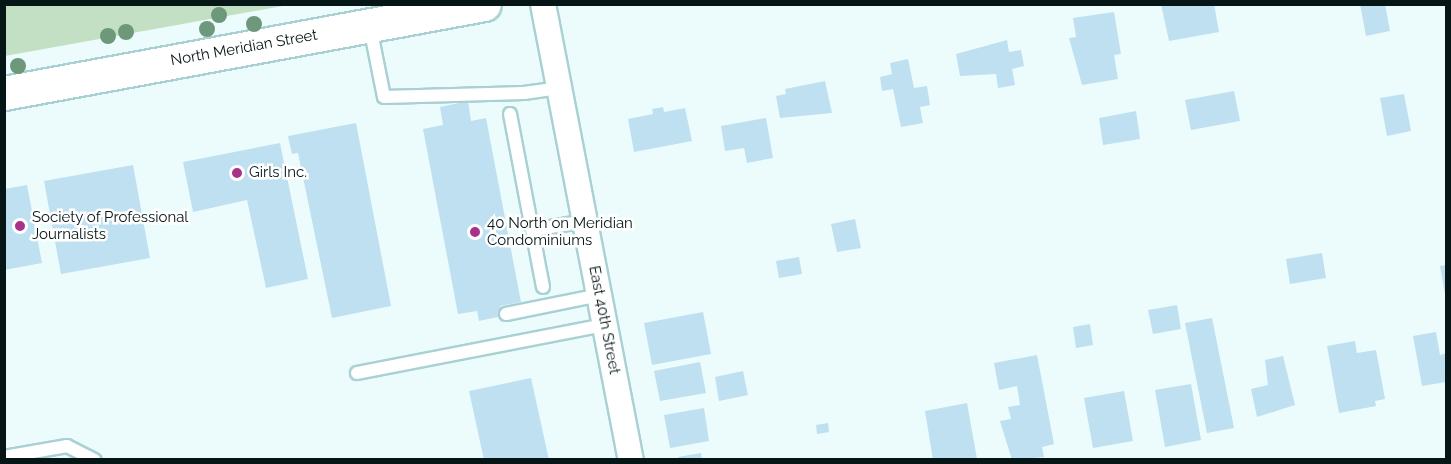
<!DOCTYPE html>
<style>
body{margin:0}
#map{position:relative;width:1451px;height:464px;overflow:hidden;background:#ecfcfd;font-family:Raleway,sans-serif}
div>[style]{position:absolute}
.green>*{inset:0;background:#c4e0c4}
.building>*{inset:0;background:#bee0f0}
.roads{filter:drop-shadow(2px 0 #a9d1d4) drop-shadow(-2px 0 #a9d1d4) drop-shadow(0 2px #a9d1d4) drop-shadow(0 -2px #a9d1d4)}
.service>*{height:12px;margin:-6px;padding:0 6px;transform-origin:6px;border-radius:6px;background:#fff}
.minor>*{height:24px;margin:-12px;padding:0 12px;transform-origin:12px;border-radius:12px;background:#fff}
.primary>*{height:33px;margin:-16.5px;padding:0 16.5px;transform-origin:16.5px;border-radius:16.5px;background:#fff}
.trees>*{width:16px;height:16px;margin:-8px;border-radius:50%;background:#6d987a}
.dots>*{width:16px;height:16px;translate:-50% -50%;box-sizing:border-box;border:3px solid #fff;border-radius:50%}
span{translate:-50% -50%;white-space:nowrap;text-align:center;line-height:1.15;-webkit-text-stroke:5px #fff;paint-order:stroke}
.street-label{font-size:15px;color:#061516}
.poi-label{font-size:15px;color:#061516}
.left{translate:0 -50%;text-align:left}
.frame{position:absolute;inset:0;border:6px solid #061516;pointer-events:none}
</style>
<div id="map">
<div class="green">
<i style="clip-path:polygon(5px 4px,288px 4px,288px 5px,5px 56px)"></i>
</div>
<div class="building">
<i style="clip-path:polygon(1161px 4px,1214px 4px,1219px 32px,1169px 41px)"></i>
<i style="clip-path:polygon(1360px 4px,1385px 4px,1390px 31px,1366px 36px)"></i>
<i style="clip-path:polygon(1114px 12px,1121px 54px,1114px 55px,1118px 79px,1082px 85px,1069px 38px,1076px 37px,1073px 18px)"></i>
<i style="clip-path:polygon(1007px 40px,1009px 52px,1021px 50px,1024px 66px,1012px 69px,1015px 85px,998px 88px,996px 74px,960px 76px,956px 54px)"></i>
<i style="clip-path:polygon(908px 59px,914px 88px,927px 86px,930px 105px,920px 107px,923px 123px,901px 127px,893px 89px,882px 91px,880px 77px,892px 74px,890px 63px)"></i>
<i style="clip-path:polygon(825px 81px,832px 113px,780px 118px,776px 96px,786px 94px,785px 89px)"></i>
<i style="clip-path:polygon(1234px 91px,1240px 121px,1191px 130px,1185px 100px)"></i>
<i style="clip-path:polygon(1404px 94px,1411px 131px,1387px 136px,1380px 98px)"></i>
<i style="clip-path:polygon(468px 101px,471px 121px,486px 118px,521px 302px,500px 306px,502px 316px,479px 321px,477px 311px,458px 314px,423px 129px,443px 125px,440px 107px)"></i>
<i style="clip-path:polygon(663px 107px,664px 112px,685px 108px,692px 141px,634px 152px,628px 119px,653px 114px,652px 109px)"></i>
<i style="clip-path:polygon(1136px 111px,1140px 139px,1103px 145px,1099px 118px)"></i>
<i style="clip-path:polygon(766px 118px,773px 158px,747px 163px,744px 148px,725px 151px,721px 126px)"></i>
<i style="clip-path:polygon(356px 123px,391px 306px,332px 318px,298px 153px,292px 154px,288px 136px)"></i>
<i style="clip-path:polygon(280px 143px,308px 279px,266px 288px,247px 200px,193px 212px,183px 162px)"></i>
<i style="clip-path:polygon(133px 165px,150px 258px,61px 274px,44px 181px)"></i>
<i style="clip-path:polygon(27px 185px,42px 263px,4px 270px,4px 189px)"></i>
<i style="clip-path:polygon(855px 219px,861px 248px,837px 252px,831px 224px)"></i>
<i style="clip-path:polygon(1322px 253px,1326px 278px,1290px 284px,1286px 259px)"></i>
<i style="clip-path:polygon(799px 257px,802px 274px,779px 278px,776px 261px)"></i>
<i style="clip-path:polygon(1446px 265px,1446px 294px,1445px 294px,1440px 266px)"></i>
<i style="clip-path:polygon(1177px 305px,1181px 329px,1153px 334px,1148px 310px)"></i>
<i style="clip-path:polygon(703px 312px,711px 354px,652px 365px,644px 323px)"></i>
<i style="clip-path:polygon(1212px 318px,1234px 428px,1207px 433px,1185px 323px)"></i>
<i style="clip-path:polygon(1090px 324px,1093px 345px,1076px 348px,1073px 327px)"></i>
<i style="clip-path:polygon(1436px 332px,1440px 355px,1446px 353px,1446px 382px,1422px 386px,1413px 336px)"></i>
<i style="clip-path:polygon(1355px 341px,1357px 353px,1376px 350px,1385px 399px,1375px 401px,1376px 406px,1339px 413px,1327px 346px)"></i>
<i style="clip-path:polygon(1037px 355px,1054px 444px,1042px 447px,1044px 457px,1012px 460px,1000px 421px,1011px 419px,1008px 407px,1020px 405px,1017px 386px,999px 390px,994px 363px)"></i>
<i style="clip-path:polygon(1283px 356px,1295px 405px,1257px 417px,1251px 389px,1268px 385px,1265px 360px)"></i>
<i style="clip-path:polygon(700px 362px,706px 393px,660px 401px,654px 371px)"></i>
<i style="clip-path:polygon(743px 371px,748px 395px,719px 401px,715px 377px)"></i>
<i style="clip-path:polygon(531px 378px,549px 460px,484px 460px,469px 391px)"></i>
<i style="clip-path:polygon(1191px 384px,1201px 440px,1165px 447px,1155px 390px)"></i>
<i style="clip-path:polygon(1124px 391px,1133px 441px,1093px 448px,1084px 398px)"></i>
<i style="clip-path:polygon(967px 403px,977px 459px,933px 460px,925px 411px)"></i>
<i style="clip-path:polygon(704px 408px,709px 441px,670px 448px,664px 415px)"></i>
<i style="clip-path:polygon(828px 423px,829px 432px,817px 434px,816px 425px)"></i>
<i style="clip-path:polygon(701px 453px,702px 460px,679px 460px,678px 457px)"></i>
</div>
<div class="roads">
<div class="service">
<i style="left:370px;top:27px;width:71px;rotate:78.7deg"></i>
<i style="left:384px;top:97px;width:140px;rotate:-1.6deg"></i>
<i style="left:524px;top:93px;width:35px;rotate:-8deg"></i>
<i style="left:510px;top:114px;width:176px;rotate:79.2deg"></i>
<i style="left:533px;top:230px;width:53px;rotate:-9.8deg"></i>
<i style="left:506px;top:314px;width:95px;rotate:-11.5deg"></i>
<i style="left:357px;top:373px;width:253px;rotate:-11deg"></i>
<i style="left:4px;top:457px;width:64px;rotate:-9.9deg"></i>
<i style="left:67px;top:446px;width:31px;rotate:27deg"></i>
</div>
<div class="minor">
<i style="left:543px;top:4px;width:464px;rotate:79.1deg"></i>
</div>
<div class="primary">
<i style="left:4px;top:93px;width:488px;rotate:-10.5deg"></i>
</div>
</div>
<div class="trees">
<i style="left:219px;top:15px"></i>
<i style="left:254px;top:24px"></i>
<i style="left:207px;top:29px"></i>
<i style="left:126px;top:32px"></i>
<i style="left:108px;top:36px"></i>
<i style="left:18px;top:66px"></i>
</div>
<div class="dots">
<i style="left:237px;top:173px;background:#a83189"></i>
<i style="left:20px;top:226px;background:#a83189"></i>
<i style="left:475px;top:232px;background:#a83189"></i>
</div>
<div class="street-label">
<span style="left:244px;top:48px;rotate:-10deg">North Meridian Street</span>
<span style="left:604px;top:320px;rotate:79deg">East 40th Street</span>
</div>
<div class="poi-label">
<span class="left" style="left:249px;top:173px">Girls Inc.</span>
<span class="left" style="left:32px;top:226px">Society of Professional<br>Journalists</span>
<span class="left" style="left:487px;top:232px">40 North on Meridian<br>Condominiums</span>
</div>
<div class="frame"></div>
</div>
